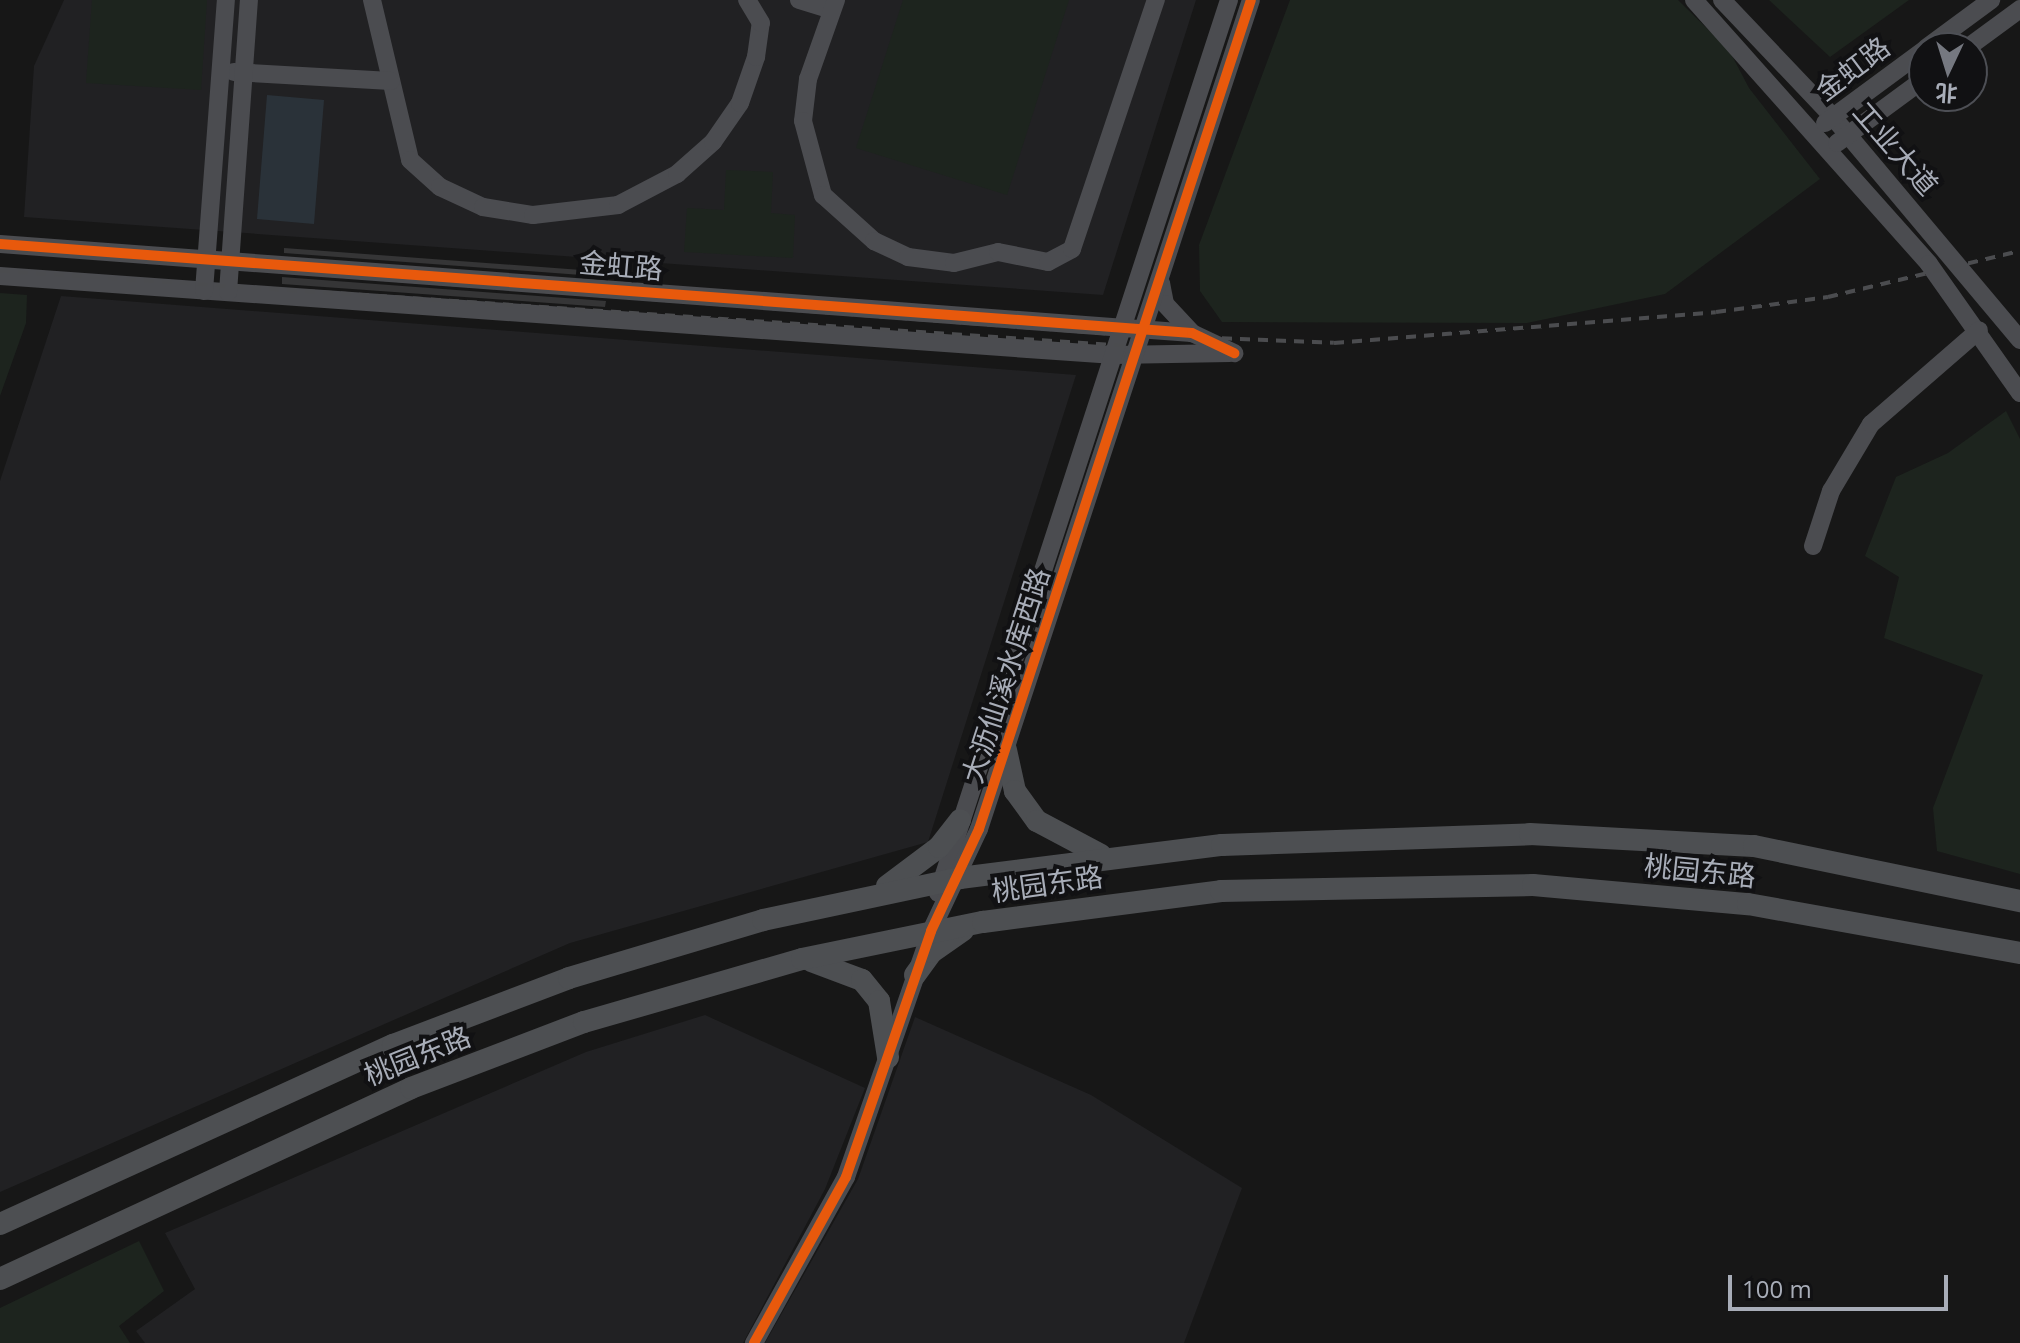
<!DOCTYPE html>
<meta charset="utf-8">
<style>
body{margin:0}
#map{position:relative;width:2020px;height:1343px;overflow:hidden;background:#171717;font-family:"Open Sans","Noto Sans SC",sans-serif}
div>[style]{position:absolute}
.built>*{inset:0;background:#212123}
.green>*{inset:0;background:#1d241e}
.water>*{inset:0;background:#2a3239}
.building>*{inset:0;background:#353536}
.minor>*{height:18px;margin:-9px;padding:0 9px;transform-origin:9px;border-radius:9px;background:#4b4c50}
.major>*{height:22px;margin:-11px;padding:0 11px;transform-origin:11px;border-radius:11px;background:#4d4f52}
.rail>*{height:4px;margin-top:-2px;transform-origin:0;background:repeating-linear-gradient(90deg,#4b4c4f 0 10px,transparent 0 18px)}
.cycleway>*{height:10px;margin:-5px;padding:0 5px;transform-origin:5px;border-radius:5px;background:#e8590c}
span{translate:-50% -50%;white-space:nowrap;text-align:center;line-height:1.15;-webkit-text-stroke:8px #111113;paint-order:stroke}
.street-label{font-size:28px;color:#a8adb8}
.north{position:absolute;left:1908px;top:32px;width:80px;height:80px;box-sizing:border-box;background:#111113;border:2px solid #4d4f55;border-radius:50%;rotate:184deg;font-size:22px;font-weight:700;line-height:32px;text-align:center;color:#a8adb8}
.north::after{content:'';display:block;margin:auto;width:28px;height:36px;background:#757880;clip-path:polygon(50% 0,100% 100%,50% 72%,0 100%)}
.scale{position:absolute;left:1728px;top:1275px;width:220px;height:36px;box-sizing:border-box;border:4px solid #a8adb8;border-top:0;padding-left:10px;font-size:24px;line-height:28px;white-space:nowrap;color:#a8adb8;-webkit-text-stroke:6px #111113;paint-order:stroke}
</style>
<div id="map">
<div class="built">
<i style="clip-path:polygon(64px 0,1196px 0,1103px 295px,24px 217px,34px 66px)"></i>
<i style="clip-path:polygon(61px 296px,1076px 375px,928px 842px,570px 943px,0 1192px,0 481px)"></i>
<i style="clip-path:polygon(705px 1015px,865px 1088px,825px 1189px,743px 1343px,145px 1343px,136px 1331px,195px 1289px,165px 1233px,586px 1052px)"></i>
<i style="clip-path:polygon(915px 1017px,1091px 1095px,1242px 1188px,1184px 1343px,765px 1343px,858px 1179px)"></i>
</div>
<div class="green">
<i style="clip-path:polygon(92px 0,207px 0,201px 90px,86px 83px)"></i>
<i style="clip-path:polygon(903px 0,1069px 0,1007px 195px,856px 148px)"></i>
<i style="clip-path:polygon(1290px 0,1678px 0,1729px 50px,1749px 88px,1820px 179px,1665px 294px,1527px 323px,1222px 322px,1200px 291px,1199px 245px)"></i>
<i style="clip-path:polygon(1769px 0,1909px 0,1830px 57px)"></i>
<i style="clip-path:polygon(726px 170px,773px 172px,771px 213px,795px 215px,793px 258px,684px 252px,687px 208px,724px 210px)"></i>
<i style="clip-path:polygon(0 293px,27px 295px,26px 323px,0 396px)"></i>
<i style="clip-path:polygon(2006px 411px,2020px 439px,2020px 874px,1937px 851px,1933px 808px,1983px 675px,1884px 638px,1899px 577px,1865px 556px,1896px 477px,1948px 453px)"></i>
<i style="clip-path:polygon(139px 1241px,164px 1291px,119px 1326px,130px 1343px,0 1343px,0 1308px)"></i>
</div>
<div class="water">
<i style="clip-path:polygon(267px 95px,324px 100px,314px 224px,257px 219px)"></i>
</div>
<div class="building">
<i style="clip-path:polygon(284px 248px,608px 272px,608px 277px,284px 253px)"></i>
<i style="clip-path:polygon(282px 277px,606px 301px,605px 307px,282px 284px)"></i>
</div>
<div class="minor">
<i style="left:372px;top:0;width:164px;rotate:76.6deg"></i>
<i style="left:410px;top:160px;width:40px;rotate:42deg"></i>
<i style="left:440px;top:187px;width:47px;rotate:24.9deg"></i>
<i style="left:483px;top:207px;width:51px;rotate:9.1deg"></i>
<i style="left:533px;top:215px;width:86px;rotate:-6.7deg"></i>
<i style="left:618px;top:205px;width:67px;rotate:-27.7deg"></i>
<i style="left:677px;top:174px;width:48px;rotate:-41.6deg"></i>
<i style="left:713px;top:142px;width:47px;rotate:-55.3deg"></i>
<i style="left:740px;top:103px;width:49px;rotate:-70.8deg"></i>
<i style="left:756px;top:57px;width:34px;rotate:-82deg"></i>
<i style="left:761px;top:23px;width:27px;rotate:-121deg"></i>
<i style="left:799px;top:0;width:34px;rotate:17deg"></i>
<i style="left:836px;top:0;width:84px;rotate:109.5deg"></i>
<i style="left:808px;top:79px;width:42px;rotate:96.8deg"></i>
<i style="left:803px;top:121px;width:77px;rotate:74.9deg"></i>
<i style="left:823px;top:195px;width:69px;rotate:42deg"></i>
<i style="left:874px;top:241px;width:38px;rotate:25deg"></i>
<i style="left:908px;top:257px;width:46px;rotate:7.4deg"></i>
<i style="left:954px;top:263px;width:45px;rotate:-14deg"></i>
<i style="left:998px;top:252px;width:51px;rotate:11.3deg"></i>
<i style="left:1048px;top:262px;width:27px;rotate:-28deg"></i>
<i style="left:1072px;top:249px;width:263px;rotate:-71.4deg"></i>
<i style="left:1694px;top:0;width:353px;rotate:48.3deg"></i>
<i style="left:1929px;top:264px;width:158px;rotate:54.8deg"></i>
<i style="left:1722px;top:0;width:161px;rotate:46.5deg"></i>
<i style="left:1833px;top:117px;width:291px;rotate:50deg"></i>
<i style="left:1926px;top:48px;width:81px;rotate:-36.4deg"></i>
<i style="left:1967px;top:48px;width:66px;rotate:-36.3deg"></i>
<i style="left:234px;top:72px;width:157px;rotate:3.3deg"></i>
<i style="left:1825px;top:123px;width:123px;rotate:-36.4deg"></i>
<i style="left:1837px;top:143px;width:108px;rotate:-36.3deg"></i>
<i style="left:0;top:244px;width:1195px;rotate:4.27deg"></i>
<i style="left:1192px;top:333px;width:47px;rotate:25.5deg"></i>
<i style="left:0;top:276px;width:1117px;rotate:4.06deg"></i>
<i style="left:1114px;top:355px;width:116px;rotate:-1deg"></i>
<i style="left:1161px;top:283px;width:21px;rotate:79deg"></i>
<i style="left:1165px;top:304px;width:40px;rotate:47deg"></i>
<i style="left:204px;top:291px;width:292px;rotate:-85.7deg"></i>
<i style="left:228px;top:292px;width:293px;rotate:-85.9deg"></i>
<i style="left:1813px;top:546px;width:58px;rotate:-71.9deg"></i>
<i style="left:1831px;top:491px;width:78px;rotate:-59.2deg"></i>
<i style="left:1871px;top:424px;width:143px;rotate:-41deg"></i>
<i style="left:938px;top:893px;width:939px;rotate:-71.95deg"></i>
<i style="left:754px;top:1343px;width:190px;rotate:-61deg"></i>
<i style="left:846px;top:1177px;width:260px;rotate:-70.9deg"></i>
<i style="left:931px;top:931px;width:113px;rotate:-64.8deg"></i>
<i style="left:979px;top:829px;width:872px;rotate:-71.84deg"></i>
</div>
<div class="major">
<i style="left:1006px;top:750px;width:42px;rotate:77.6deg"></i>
<i style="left:1015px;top:791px;width:37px;rotate:54deg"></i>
<i style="left:1037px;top:821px;width:72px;rotate:28deg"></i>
<i style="left:887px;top:886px;width:65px;rotate:-36.9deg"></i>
<i style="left:939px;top:847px;width:34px;rotate:-52deg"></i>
<i style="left:811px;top:961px;width:54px;rotate:20.4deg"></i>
<i style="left:862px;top:980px;width:27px;rotate:51deg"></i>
<i style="left:879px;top:1001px;width:57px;rotate:80.9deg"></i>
<i style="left:915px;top:975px;width:29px;rotate:-54deg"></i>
<i style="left:932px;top:952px;width:38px;rotate:-35deg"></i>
<i style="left:0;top:1224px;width:432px;rotate:-24.5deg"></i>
<i style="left:393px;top:1045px;width:188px;rotate:-20.8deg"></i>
<i style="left:569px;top:978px;width:202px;rotate:-16.6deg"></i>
<i style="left:763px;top:920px;width:201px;rotate:-12deg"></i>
<i style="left:960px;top:878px;width:264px;rotate:-7.2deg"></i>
<i style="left:1222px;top:845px;width:308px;rotate:-2deg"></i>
<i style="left:1530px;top:834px;width:224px;rotate:3.1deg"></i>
<i style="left:1754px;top:846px;width:272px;rotate:11.7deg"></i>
<i style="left:0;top:1279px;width:453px;rotate:-24.9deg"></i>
<i style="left:411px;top:1088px;width:185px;rotate:-20.9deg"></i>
<i style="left:584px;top:1022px;width:227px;rotate:-16.1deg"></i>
<i style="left:802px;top:959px;width:185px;rotate:-11.6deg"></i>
<i style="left:983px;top:922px;width:240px;rotate:-7.4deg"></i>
<i style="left:1221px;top:891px;width:312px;rotate:-1.1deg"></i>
<i style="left:1533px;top:885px;width:216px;rotate:5.1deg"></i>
<i style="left:1748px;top:904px;width:276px;rotate:10.2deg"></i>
</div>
<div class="rail">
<i style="left:0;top:250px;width:1117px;rotate:4.31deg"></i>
<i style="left:1114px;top:334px;width:220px;rotate:2.3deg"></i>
<i style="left:1334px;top:343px;width:383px;rotate:-4.6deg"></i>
<i style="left:1716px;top:312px;width:113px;rotate:-7.6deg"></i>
<i style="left:1828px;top:297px;width:197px;rotate:-13.5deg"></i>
<i style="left:0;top:271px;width:1130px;rotate:3.8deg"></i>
</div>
<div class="cycleway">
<i style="left:0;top:244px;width:1195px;rotate:4.27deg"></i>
<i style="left:1192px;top:333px;width:47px;rotate:25.5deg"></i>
<i style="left:754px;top:1343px;width:190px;rotate:-61deg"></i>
<i style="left:846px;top:1177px;width:260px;rotate:-70.9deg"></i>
<i style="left:931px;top:931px;width:113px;rotate:-64.8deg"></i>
<i style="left:979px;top:829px;width:872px;rotate:-71.84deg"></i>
</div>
<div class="street-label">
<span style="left:1852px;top:68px;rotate:-37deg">金虹路</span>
<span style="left:1896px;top:148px;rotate:49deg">工业大道</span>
<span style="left:621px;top:265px;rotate:5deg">金虹路</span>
<span style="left:1005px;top:675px;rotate:-72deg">大沥仙溪水库西路</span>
<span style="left:1700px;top:870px;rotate:6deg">桃园东路</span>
<span style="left:1047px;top:883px;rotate:-8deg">桃园东路</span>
<span style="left:417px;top:1055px;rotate:-22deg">桃园东路</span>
</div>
<div class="north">北</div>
<div class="scale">100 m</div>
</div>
